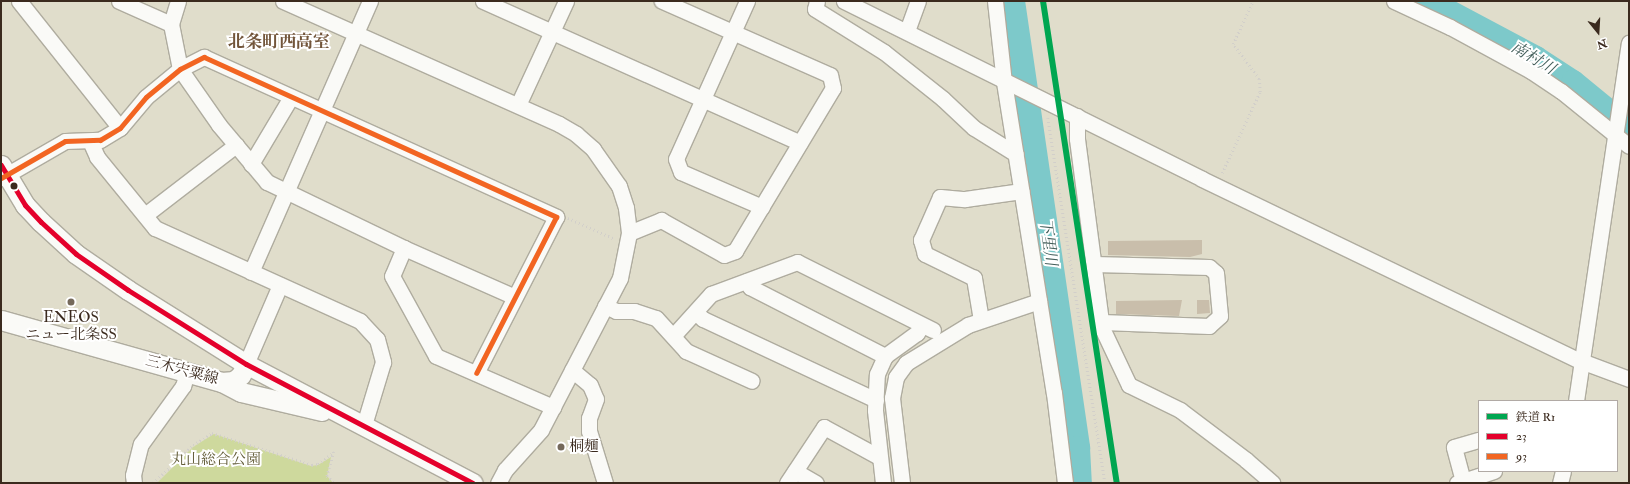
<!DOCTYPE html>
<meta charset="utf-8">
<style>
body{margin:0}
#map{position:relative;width:1630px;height:484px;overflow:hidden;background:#e0ddcb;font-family:"IM FELL Double Pica","Noto Serif JP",serif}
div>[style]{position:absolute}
.green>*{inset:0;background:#ced99d}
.river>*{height:24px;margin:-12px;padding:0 12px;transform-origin:12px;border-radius:12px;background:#7dc9ca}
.building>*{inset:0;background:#c9beab}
.path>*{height:2.5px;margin-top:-1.25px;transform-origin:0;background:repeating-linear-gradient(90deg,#d2cfca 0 1px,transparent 0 4px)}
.roads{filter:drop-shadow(1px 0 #afac9f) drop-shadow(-1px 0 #afac9f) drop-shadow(0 1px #afac9f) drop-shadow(0 -1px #afac9f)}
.minor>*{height:15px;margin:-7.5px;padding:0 7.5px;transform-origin:7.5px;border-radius:7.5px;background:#fafaf7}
.major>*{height:19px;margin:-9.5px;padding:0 9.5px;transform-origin:9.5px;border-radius:9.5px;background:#fafaf7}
.bus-1>*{height:5px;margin:-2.5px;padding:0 2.5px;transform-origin:2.5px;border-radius:2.5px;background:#e4002b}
.bus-2>*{height:5px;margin:-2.5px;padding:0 2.5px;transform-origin:2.5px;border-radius:2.5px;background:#f26522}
.rail-1>*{height:6px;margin:-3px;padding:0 3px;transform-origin:3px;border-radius:3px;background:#00a651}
.dots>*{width:11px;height:11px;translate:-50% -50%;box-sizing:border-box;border:2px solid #fff;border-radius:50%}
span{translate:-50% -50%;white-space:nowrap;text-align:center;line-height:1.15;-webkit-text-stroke:4px #fff;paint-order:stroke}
.poi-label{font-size:15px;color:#3b2a1e}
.left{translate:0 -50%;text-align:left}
.street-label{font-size:15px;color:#3b2a1e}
.park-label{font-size:15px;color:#635d39}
.water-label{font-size:16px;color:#435e5a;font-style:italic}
.quarter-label{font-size:17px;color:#72553a;font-weight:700}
.frame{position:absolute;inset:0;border:2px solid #3b2a1e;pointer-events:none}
.legend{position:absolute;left:1478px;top:400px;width:140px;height:72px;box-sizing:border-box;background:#fff;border:1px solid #b1aaa5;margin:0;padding:5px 7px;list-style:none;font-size:12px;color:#3b2a1e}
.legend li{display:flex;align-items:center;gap:8px;height:20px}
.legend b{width:20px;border:1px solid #b1aaa5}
.north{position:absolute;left:1578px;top:12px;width:40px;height:40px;-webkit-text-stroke:3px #fff;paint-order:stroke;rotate:162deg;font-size:11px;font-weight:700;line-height:16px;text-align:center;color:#3b2a1e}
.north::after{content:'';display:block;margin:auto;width:14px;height:18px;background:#3b2a1e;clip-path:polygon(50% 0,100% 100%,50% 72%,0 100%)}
</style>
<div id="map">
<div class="green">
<i style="clip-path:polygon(214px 434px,311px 466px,318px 465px,331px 457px,327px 476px,333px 483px,157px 483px,193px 447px)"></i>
</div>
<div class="river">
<i style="left:1013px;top:1px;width:452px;rotate:81.7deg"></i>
<i style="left:1078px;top:448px;width:35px;rotate:87deg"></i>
<i style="left:1429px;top:1px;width:121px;rotate:28deg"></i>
<i style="left:1536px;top:58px;width:44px;rotate:33deg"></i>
<i style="left:1573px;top:82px;width:72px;rotate:39.4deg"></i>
</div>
<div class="building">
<i style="clip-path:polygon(1202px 240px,1202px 254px,1190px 257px,1108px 255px,1108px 241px)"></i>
<i style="clip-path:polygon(1182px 300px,1179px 316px,1116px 314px,1116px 301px)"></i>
<i style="clip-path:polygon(1197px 300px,1209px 300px,1210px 313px,1197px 314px)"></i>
</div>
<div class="path">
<i style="left:1048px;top:118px;width:369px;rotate:81.1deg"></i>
<i style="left:1222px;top:173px;width:89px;rotate:-64.9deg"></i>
<i style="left:1260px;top:92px;width:13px;rotate:-94deg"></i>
<i style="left:1259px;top:79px;width:44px;rotate:-126.6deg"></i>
<i style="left:1233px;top:44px;width:47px;rotate:-65.1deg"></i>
<i style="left:568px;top:218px;width:51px;rotate:24.1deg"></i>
<i style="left:334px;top:452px;width:25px;rotate:106deg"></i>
<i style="left:327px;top:476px;width:11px;rotate:41deg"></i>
<i style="left:153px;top:483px;width:55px;rotate:-43.5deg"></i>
<i style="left:193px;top:445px;width:22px;rotate:-32deg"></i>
<i style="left:212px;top:433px;width:105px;rotate:17.7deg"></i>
<i style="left:312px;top:465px;width:6px;rotate:-9deg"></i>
<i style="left:318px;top:464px;width:20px;rotate:-37deg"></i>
</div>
<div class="roads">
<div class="minor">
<i style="left:19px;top:1px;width:162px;rotate:51.5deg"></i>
<i style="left:119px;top:1px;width:57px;rotate:23.9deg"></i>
<i style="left:178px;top:1px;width:24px;rotate:107deg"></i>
<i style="left:171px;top:24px;width:46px;rotate:78.7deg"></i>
<i style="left:180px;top:69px;width:68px;rotate:55.1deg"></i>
<i style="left:219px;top:125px;width:75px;rotate:49.9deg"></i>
<i style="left:267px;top:182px;width:152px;rotate:25.7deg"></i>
<i style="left:404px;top:248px;width:121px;rotate:23.8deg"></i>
<i style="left:283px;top:1px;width:302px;rotate:24deg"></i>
<i style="left:559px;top:124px;width:20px;rotate:30deg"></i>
<i style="left:576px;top:134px;width:23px;rotate:41deg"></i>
<i style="left:593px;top:149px;width:45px;rotate:54.9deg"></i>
<i style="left:619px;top:186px;width:23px;rotate:72deg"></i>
<i style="left:626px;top:208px;width:25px;rotate:83deg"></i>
<i style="left:629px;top:233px;width:46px;rotate:101.3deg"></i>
<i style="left:620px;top:278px;width:171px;rotate:117.5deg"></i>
<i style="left:541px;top:430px;width:54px;rotate:132deg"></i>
<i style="left:505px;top:470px;width:15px;rotate:118deg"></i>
<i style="left:483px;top:1px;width:347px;rotate:24.1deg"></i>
<i style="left:747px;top:1px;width:173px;rotate:114.2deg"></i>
<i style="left:676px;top:159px;width:14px;rotate:69deg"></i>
<i style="left:681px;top:172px;width:88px;rotate:23.4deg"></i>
<i style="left:817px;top:1px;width:8px;rotate:104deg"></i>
<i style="left:815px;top:9px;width:81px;rotate:31.9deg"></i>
<i style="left:884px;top:52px;width:75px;rotate:38.5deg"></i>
<i style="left:943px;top:99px;width:42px;rotate:43.1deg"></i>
<i style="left:974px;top:128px;width:49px;rotate:31.8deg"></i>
<i style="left:844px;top:1px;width:400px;rotate:26.4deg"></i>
<i style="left:1202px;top:179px;width:420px;rotate:25.7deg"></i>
<i style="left:1581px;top:361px;width:51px;rotate:20.6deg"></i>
<i style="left:995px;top:1px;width:81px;rotate:83.7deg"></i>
<i style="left:1004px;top:82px;width:315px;rotate:80.9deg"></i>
<i style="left:1054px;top:393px;width:91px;rotate:83deg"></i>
<i style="left:1394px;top:1px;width:62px;rotate:24.9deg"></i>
<i style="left:1450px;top:27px;width:92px;rotate:28.5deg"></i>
<i style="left:1531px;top:71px;width:36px;rotate:34deg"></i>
<i style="left:1561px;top:91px;width:87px;rotate:39deg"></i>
<i style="left:907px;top:31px;width:32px;rotate:-70deg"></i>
<i style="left:518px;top:105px;width:115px;rotate:-65.2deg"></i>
<i style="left:1077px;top:116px;width:23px;rotate:90deg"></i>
<i style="left:1077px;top:139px;width:191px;rotate:82.5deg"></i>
<i style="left:1102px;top:328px;width:63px;rotate:64.7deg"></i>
<i style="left:1129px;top:385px;width:57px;rotate:26.1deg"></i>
<i style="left:1180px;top:410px;width:83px;rotate:37.1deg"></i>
<i style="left:1246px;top:460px;width:35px;rotate:41deg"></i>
<i style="left:90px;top:141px;width:17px;rotate:66deg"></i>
<i style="left:97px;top:157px;width:92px;rotate:50.8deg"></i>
<i style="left:155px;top:228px;width:225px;rotate:24.4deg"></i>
<i style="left:360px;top:321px;width:25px;rotate:47deg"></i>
<i style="left:377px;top:339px;width:24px;rotate:75deg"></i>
<i style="left:383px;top:362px;width:66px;rotate:106.8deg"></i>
<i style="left:251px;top:164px;width:78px;rotate:-59.2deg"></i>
<i style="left:1px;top:178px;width:74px;rotate:-30deg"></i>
<i style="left:65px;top:141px;width:35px;rotate:-2deg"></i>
<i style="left:100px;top:140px;width:23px;rotate:-31deg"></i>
<i style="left:120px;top:128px;width:40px;rotate:-50deg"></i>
<i style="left:146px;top:97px;width:44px;rotate:-39.5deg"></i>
<i style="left:180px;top:69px;width:27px;rotate:-27deg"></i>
<i style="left:204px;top:57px;width:387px;rotate:24.4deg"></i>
<i style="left:556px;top:217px;width:175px;rotate:117.1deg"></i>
<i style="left:145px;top:215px;width:115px;rotate:-37.6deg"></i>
<i style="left:629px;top:233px;width:35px;rotate:-22deg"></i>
<i style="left:661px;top:220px;width:72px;rotate:29.1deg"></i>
<i style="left:724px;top:255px;width:12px;rotate:-20deg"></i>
<i style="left:735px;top:251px;width:190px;rotate:-59deg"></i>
<i style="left:833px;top:88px;width:13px;rotate:-103deg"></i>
<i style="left:830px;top:75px;width:184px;rotate:-156.2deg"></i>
<i style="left:404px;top:248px;width:30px;rotate:113deg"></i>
<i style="left:392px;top:276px;width:91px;rotate:61.2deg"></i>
<i style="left:436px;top:356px;width:128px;rotate:23.6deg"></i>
<i style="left:1094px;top:264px;width:115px;rotate:1.5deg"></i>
<i style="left:1209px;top:267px;width:9px;rotate:41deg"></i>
<i style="left:1216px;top:273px;width:43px;rotate:84.7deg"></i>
<i style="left:1220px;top:316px;width:15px;rotate:138deg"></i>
<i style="left:1209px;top:326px;width:107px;rotate:-177.9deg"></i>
<i style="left:251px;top:272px;width:296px;rotate:-66.3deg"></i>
<i style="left:747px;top:281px;width:7px;rotate:63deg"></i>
<i style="left:750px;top:287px;width:152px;rotate:27.1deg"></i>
<i style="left:605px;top:306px;width:12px;rotate:24deg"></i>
<i style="left:616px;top:311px;width:18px"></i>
<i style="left:634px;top:311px;width:23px;rotate:18deg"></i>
<i style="left:656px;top:318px;width:45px;rotate:47.7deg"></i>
<i style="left:686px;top:351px;width:72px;rotate:24.4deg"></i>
<i style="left:696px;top:313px;width:9px;rotate:41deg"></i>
<i style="left:703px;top:319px;width:191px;rotate:25.1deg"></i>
<i style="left:981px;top:320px;width:43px;rotate:-99.5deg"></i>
<i style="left:974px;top:278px;width:55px;rotate:-153.9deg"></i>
<i style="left:925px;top:254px;width:15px;rotate:-106deg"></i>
<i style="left:921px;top:240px;width:47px;rotate:-66.2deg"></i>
<i style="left:940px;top:197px;width:25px;rotate:5deg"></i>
<i style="left:965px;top:199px;width:57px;rotate:-8.1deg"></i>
<i style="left:673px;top:336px;width:57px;rotate:-47.9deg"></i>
<i style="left:711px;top:294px;width:92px;rotate:-20.4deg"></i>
<i style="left:797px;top:262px;width:152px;rotate:26.6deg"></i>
<i style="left:246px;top:364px;width:86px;rotate:-66.7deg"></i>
<i style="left:572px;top:370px;width:23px;rotate:40deg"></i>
<i style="left:590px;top:385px;width:15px;rotate:67deg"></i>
<i style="left:596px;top:399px;width:20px;rotate:110deg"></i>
<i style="left:589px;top:418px;width:13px;rotate:90deg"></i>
<i style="left:589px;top:431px;width:54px;rotate:72.9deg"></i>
<i style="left:1576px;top:401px;width:362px;rotate:-81.6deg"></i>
<i style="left:795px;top:471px;width:24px;rotate:30deg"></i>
<i style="left:1463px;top:481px;width:35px;rotate:-105deg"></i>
<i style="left:1454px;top:447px;width:26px;rotate:-16deg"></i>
<i style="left:134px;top:483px;width:8px;rotate:-97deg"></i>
<i style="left:133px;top:475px;width:32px;rotate:-76deg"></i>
<i style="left:141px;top:444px;width:72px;rotate:-54.1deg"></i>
<i style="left:183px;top:386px;width:14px;rotate:-73deg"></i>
<i style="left:787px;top:483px;width:67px;rotate:-56.5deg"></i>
<i style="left:824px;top:427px;width:63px;rotate:28.6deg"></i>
<i style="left:883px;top:483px;width:73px;rotate:-96.3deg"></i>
<i style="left:875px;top:410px;width:36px;rotate:-87deg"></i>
<i style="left:877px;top:374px;width:20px;rotate:-66deg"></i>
<i style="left:885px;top:356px;width:39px;rotate:-36deg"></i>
<i style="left:917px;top:333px;width:9px;rotate:-58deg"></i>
<i style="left:902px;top:483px;width:86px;rotate:-96.7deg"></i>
<i style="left:892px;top:398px;width:21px;rotate:-79deg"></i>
<i style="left:896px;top:377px;width:17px;rotate:-54deg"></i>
<i style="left:906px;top:363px;width:73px;rotate:-31.5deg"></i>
<i style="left:968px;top:325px;width:75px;rotate:-18.7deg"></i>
<i style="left:1457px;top:483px;width:39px;rotate:-18deg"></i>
<i style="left:1560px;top:483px;width:12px;rotate:-76deg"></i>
</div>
<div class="major">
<i style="left:1px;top:165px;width:47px;rotate:59deg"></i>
<i style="left:25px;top:205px;width:23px;rotate:47deg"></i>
<i style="left:41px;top:222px;width:47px;rotate:42.4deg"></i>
<i style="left:76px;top:254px;width:63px;rotate:34.7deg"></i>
<i style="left:128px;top:290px;width:139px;rotate:32.1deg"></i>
<i style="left:246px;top:364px;width:256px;rotate:27.7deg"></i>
<i style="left:1px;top:320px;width:230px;rotate:15.7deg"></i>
<i style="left:222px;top:382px;width:12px;rotate:-5deg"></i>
<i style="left:234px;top:381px;width:9px;rotate:-41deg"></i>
<i style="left:241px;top:375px;width:12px;rotate:-66deg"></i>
<i style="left:222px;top:382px;width:21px;rotate:28deg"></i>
<i style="left:241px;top:392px;width:83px;rotate:13.2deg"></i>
</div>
</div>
<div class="bus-1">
<i style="left:1px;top:165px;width:47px;rotate:59deg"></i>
<i style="left:25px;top:205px;width:23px;rotate:47deg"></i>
<i style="left:41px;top:222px;width:47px;rotate:42.4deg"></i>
<i style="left:76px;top:254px;width:63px;rotate:34.7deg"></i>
<i style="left:128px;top:290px;width:139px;rotate:32.1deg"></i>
<i style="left:246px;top:364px;width:256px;rotate:27.7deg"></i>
</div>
<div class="bus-2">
<i style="left:1px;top:178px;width:74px;rotate:-30deg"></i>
<i style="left:65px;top:141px;width:35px;rotate:-2deg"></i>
<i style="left:100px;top:140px;width:23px;rotate:-31deg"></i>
<i style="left:120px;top:128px;width:40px;rotate:-50deg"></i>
<i style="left:146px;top:97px;width:44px;rotate:-39.5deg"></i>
<i style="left:180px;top:69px;width:27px;rotate:-27deg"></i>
<i style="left:204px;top:57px;width:387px;rotate:24.4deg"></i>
<i style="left:556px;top:217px;width:175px;rotate:117.1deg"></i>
</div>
<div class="rail-1">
<i style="left:1043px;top:1px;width:488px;rotate:81.3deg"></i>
</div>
<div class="dots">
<i style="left:14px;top:186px;background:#3b2a1e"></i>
<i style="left:71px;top:302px;background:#75695b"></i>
<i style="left:561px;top:447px;background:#75695b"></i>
</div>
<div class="poi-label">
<span style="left:71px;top:326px">ENEOS<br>ニュー北条SS</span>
<span class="left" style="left:569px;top:447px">桐麺</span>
</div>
<div class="street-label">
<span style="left:182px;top:370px;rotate:15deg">三木宍粟線</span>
</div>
<div class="park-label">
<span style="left:216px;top:460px">丸山総合公園</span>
</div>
<div class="water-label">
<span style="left:1533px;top:58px;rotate:31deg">南村川</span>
<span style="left:1048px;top:242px;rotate:82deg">下里川</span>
</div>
<div class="quarter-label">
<span style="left:279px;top:42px">北条町西高室</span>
</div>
<div class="frame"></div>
<ul class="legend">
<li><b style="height:5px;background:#00a651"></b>鉄道 R1</li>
<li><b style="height:5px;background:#e4002b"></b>23</li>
<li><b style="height:5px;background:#f26522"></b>93</li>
</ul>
<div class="north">N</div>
</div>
